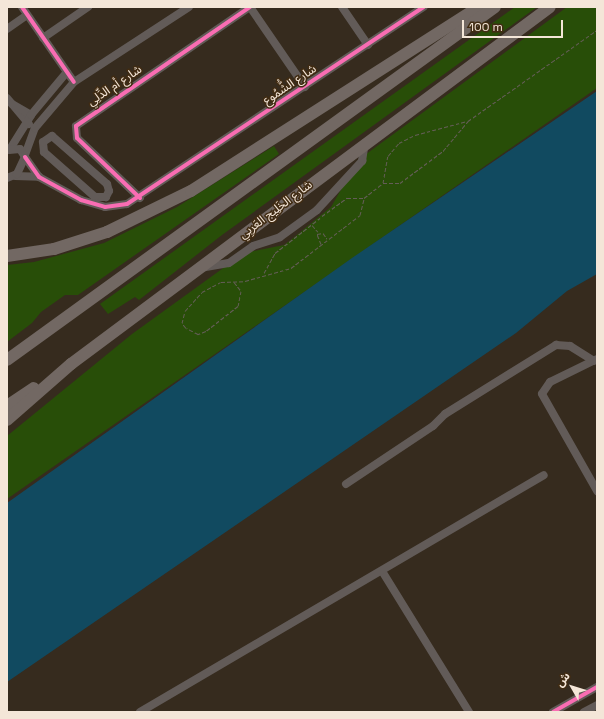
<!DOCTYPE html>
<meta charset="utf-8">
<style>
body{margin:0}
#map{position:relative;width:604px;height:719px;overflow:hidden;background:#362b1e;font-family:"Space Grotesk","Noto Sans Arabic",sans-serif}
div>[style]{position:absolute}
.green>*{inset:0;background:#284e08}
.water>*{inset:0;background:#114a60}
.path>*{height:1px;margin-top:-0.5px;transform-origin:0;background:repeating-linear-gradient(90deg,#645d57 0 4px,transparent 0 6px)}
.minor>*{height:8px;margin:-4px;padding:0 4px;transform-origin:4px;border-radius:4px;background:#625b58}
.highway>*{height:12px;margin:-6px;padding:0 6px;transform-origin:6px;border-radius:6px;background:#726863}
.cycleway>*{height:4px;margin:-2px;padding:0 2px;transform-origin:2px;border-radius:2px;background:#f96db3}
span{translate:-50% -50%;white-space:nowrap;text-align:center;line-height:1.15;-webkit-text-stroke:3px #412c13;paint-order:stroke}
.street-label{font-size:12px;color:#f4e6d8}
.frame{position:absolute;inset:0;border:8px solid #f4e6d8;pointer-events:none}
.north{position:absolute;left:552px;top:667px;width:40px;height:40px;-webkit-text-stroke:3px #412c13;paint-order:stroke;rotate:309deg;font-size:11px;font-weight:700;line-height:16px;text-align:center;color:#f4e6d8}
.north::after{content:'';display:block;margin:auto;width:14px;height:18px;background:#f4e6d8;clip-path:polygon(50% 0,100% 100%,50% 72%,0 100%)}
.scale{position:absolute;left:462px;top:20px;width:101px;height:18px;box-sizing:border-box;border:2px solid #f4e6d8;border-top:0;padding-left:5px;font-size:12px;line-height:14px;white-space:nowrap;color:#f4e6d8;-webkit-text-stroke:3px #412c13;paint-order:stroke}
</style>
<div id="map">
<div class="green">
<i style="clip-path:polygon(515px 7px,537px 7px,222px 235px,139px 300px,135px 297px,108px 314px,100px 304px)"></i>
<i style="clip-path:polygon(567px 7px,597px 7px,597px 88px,7px 499px,7px 436px,132px 334px,244px 253px,284px 245px,292px 239px,331px 207px,358px 160px)"></i>
<i style="clip-path:polygon(274px 146px,279px 154px,78px 295px,65px 295px,41px 312px,32px 323px,7px 342px,7px 265px,34px 262px,104px 243px,177px 207px)"></i>
</div>
<div class="water">
<i style="clip-path:polygon(597px 91px,597px 274px,567px 291px,516px 333px,7px 682px,7px 503px,352px 258px)"></i>
</div>
<div class="path">
<i style="left:383px;top:183px;width:27px;rotate:-80deg"></i>
<i style="left:388px;top:156px;width:17px;rotate:-50deg"></i>
<i style="left:399px;top:143px;width:18px;rotate:-27deg"></i>
<i style="left:415px;top:135px;width:54px;rotate:-15.1deg"></i>
<i style="left:322px;top:216px;width:31px;rotate:-36deg"></i>
<i style="left:347px;top:198px;width:17px"></i>
<i style="left:364px;top:198px;width:24px;rotate:-38deg"></i>
<i style="left:383px;top:183px;width:17px"></i>
<i style="left:400px;top:183px;width:54px;rotate:-36.7deg"></i>
<i style="left:443px;top:151px;width:39px;rotate:-50deg"></i>
<i style="left:468px;top:121px;width:158px;rotate:-35.2deg"></i>
<i style="left:312px;top:225px;width:9px;rotate:49deg"></i>
<i style="left:321px;top:244px;width:11px;rotate:-112deg"></i>
<i style="left:317px;top:234px;width:6px;rotate:-9deg"></i>
<i style="left:323px;top:233px;width:7px;rotate:56deg"></i>
<i style="left:264px;top:273px;width:23px;rotate:-61deg"></i>
<i style="left:275px;top:253px;width:57px;rotate:-37.9deg"></i>
<i style="left:234px;top:282px;width:11px;rotate:52deg"></i>
<i style="left:241px;top:291px;width:15px;rotate:101deg"></i>
<i style="left:238px;top:306px;width:41px;rotate:142deg"></i>
<i style="left:206px;top:331px;width:9px;rotate:159deg"></i>
<i style="left:198px;top:334px;width:13px;rotate:-153deg"></i>
<i style="left:186px;top:328px;width:6px;rotate:-129deg"></i>
<i style="left:182px;top:323px;width:12px;rotate:-76deg"></i>
<i style="left:185px;top:311px;width:25px;rotate:-48deg"></i>
<i style="left:202px;top:292px;width:21px;rotate:-28deg"></i>
<i style="left:221px;top:282px;width:24px;rotate:-2deg"></i>
<i style="left:245px;top:281px;width:48px;rotate:-15.8deg"></i>
<i style="left:291px;top:268px;width:87px;rotate:-37.5deg"></i>
<i style="left:360px;top:215px;width:16px;rotate:-76deg"></i>
</div>
<div class="minor">
<i style="left:22px;top:7px;width:91px;rotate:55.3deg"></i>
<i style="left:250px;top:7px;width:97px;rotate:55.5deg"></i>
<i style="left:342px;top:7px;width:46px;rotate:55.6deg"></i>
<i style="left:7px;top:29px;width:24px;rotate:-35deg"></i>
<i style="left:43px;top:38px;width:55px;rotate:-34.6deg"></i>
<i style="left:7px;top:98px;width:34px;rotate:50deg"></i>
<i style="left:12px;top:104px;width:22px;rotate:30deg"></i>
<i style="left:52px;top:136px;width:73px;rotate:41.1deg"></i>
<i style="left:107px;top:184px;width:7px;rotate:74deg"></i>
<i style="left:109px;top:191px;width:7px;rotate:117deg"></i>
<i style="left:106px;top:197px;width:11px;rotate:180deg"></i>
<i style="left:95px;top:197px;width:68px;rotate:-138.6deg"></i>
<i style="left:44px;top:152px;width:10px;rotate:-96deg"></i>
<i style="left:43px;top:142px;width:11px;rotate:-34deg"></i>
<i style="left:10px;top:149px;width:40px;rotate:-58deg"></i>
<i style="left:31px;top:115px;width:56px;rotate:-50.1deg"></i>
<i style="left:25px;top:155px;width:29px;rotate:-70deg"></i>
<i style="left:35px;top:128px;width:60px;rotate:-49.7deg"></i>
<i style="left:74px;top:82px;width:137px;rotate:-33.1deg"></i>
<i style="left:25px;top:157px;width:24px;rotate:55deg"></i>
<i style="left:39px;top:177px;width:48px;rotate:28.7deg"></i>
<i style="left:81px;top:200px;width:25px;rotate:16deg"></i>
<i style="left:105px;top:207px;width:22px;rotate:-8deg"></i>
<i style="left:127px;top:204px;width:356px;rotate:-33.6deg"></i>
<i style="left:15px;top:176px;width:24px;rotate:2deg"></i>
<i style="left:7px;top:178px;width:11px;rotate:-22deg"></i>
<i style="left:17px;top:174px;width:19px;rotate:-65deg"></i>
<i style="left:25px;top:157px;width:9px;rotate:-122deg"></i>
<i style="left:20px;top:149px;width:11px;rotate:175deg"></i>
<i style="left:140px;top:198px;width:87px;rotate:-136.4deg"></i>
<i style="left:77px;top:138px;width:12px;rotate:-95deg"></i>
<i style="left:76px;top:126px;width:211px;rotate:-34.4deg"></i>
<i style="left:200px;top:268px;width:29px;rotate:-10deg"></i>
<i style="left:229px;top:263px;width:29px;rotate:-35deg"></i>
<i style="left:253px;top:246px;width:28px;rotate:-18deg"></i>
<i style="left:280px;top:237px;width:46px;rotate:-36.1deg"></i>
<i style="left:317px;top:210px;width:67px;rotate:-47.4deg"></i>
<i style="left:362px;top:161px;width:18px;rotate:-81deg"></i>
<i style="left:597px;top:359px;width:52px;rotate:153.9deg"></i>
<i style="left:550px;top:382px;width:14px;rotate:124deg"></i>
<i style="left:542px;top:394px;width:112px;rotate:60.4deg"></i>
<i style="left:346px;top:484px;width:105px;rotate:-33.7deg"></i>
<i style="left:433px;top:426px;width:17px;rotate:-45deg"></i>
<i style="left:445px;top:414px;width:131px;rotate:-31.9deg"></i>
<i style="left:556px;top:345px;width:14px;rotate:4deg"></i>
<i style="left:570px;top:346px;width:28px;rotate:32deg"></i>
<i style="left:382px;top:571px;width:166px;rotate:58.3deg"></i>
<i style="left:140px;top:712px;width:468px;rotate:-30.4deg"></i>
<i style="left:553px;top:712px;width:51px;rotate:-29.6deg"></i>
<i style="left:584px;top:712px;width:15px;rotate:-28deg"></i>
</div>
<div class="highway">
<i style="left:7px;top:256px;width:48px;rotate:-8.5deg"></i>
<i style="left:54px;top:249px;width:56px;rotate:-17.8deg"></i>
<i style="left:107px;top:232px;width:93px;rotate:-26deg"></i>
<i style="left:191px;top:191px;width:342px;rotate:-32.6deg"></i>
<i style="left:7px;top:360px;width:602px;rotate:-35.88deg"></i>
<i style="left:7px;top:406px;width:32px;rotate:-34deg"></i>
<i style="left:7px;top:420px;width:85px;rotate:-41.2deg"></i>
<i style="left:71px;top:364px;width:597px;rotate:-36.7deg"></i>
</div>
<div class="cycleway">
<i style="left:22px;top:7px;width:91px;rotate:55.3deg"></i>
<i style="left:25px;top:157px;width:24px;rotate:55deg"></i>
<i style="left:39px;top:177px;width:48px;rotate:28.7deg"></i>
<i style="left:81px;top:200px;width:25px;rotate:16deg"></i>
<i style="left:105px;top:207px;width:22px;rotate:-8deg"></i>
<i style="left:127px;top:204px;width:356px;rotate:-33.6deg"></i>
<i style="left:140px;top:198px;width:87px;rotate:-136.4deg"></i>
<i style="left:77px;top:138px;width:12px;rotate:-95deg"></i>
<i style="left:76px;top:126px;width:211px;rotate:-34.4deg"></i>
<i style="left:553px;top:712px;width:51px;rotate:-29.6deg"></i>
</div>
<div class="street-label">
<span style="left:290px;top:85px;rotate:-34deg">شارع الشُّمُوع</span>
<span style="left:115px;top:86px;rotate:-34deg">شارع أم الدِّلِي</span>
<span style="left:276px;top:210px;rotate:-37deg">شارع الخَلِيج العَربِي</span>
</div>
<div class="frame"></div>
<div class="north">ش</div>
<div class="scale">100 m</div>
</div>
